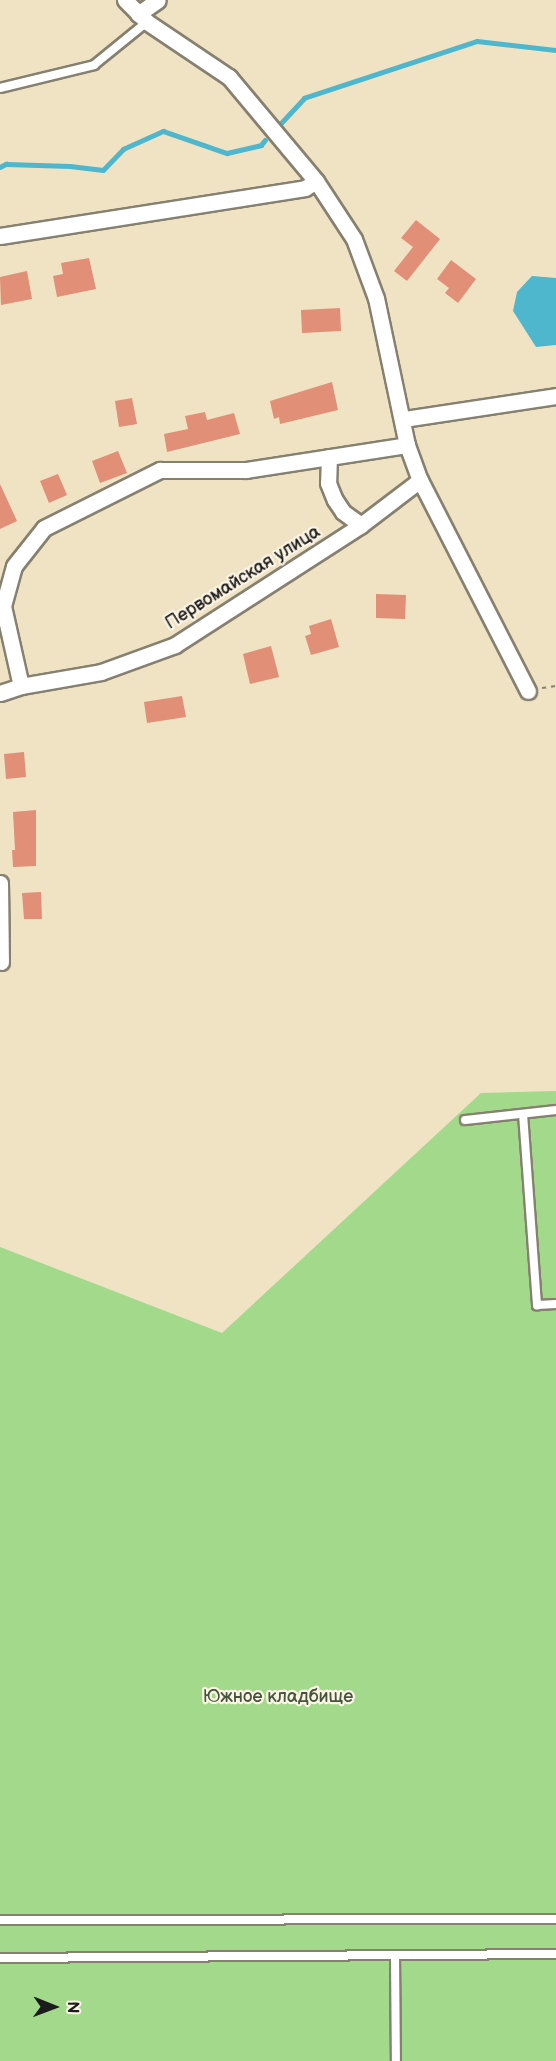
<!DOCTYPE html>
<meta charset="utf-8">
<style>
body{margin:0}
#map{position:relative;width:556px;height:2061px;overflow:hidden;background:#efe3c4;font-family:"Balsamiq Sans",sans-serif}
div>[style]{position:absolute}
.green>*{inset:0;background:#a2d98a}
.water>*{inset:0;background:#4eb6cd}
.stream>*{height:4.5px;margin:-2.25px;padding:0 2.25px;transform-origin:2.25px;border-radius:2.25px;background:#4eb6cd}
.building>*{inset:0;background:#e18f76}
.path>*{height:2px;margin-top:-1px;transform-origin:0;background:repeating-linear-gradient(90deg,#868070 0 4.5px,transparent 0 9px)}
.roads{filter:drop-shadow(2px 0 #868070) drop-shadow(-2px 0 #868070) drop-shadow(0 2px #868070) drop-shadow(0 -2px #868070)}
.service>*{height:8px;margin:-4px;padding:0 4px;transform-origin:4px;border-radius:4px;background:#fff}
.minor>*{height:15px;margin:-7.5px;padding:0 7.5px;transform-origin:7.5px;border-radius:7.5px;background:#fff}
span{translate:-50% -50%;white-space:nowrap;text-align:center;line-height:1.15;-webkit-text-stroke:4.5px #fcf5e5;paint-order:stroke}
.street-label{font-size:18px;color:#1c1c1c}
.park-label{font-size:18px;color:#44553d}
.north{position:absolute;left:24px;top:1977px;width:60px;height:60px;-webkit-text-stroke:4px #fcf5e5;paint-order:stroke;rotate:91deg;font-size:16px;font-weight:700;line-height:24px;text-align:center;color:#1c1c1c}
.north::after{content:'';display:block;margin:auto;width:21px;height:27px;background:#1c1c1c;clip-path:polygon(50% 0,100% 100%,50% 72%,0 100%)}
</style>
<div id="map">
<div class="green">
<i style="clip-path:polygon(556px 1091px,556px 2061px,0 2061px,0 1247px,222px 1333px,481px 1093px)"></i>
</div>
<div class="water">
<i style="clip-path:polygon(532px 276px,556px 278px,556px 345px,536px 347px,513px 311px,517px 292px)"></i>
</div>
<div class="stream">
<i style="left:281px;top:123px;width:34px;rotate:-47deg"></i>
<i style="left:304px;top:98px;width:182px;rotate:-18.2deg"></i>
<i style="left:477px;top:41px;width:80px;rotate:6.5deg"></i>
<i style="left:0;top:167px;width:7px;rotate:-27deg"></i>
<i style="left:6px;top:164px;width:64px;rotate:1.8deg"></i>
<i style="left:70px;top:166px;width:33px;rotate:7deg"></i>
<i style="left:103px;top:170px;width:29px;rotate:-46deg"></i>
<i style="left:123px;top:149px;width:44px;rotate:-24.2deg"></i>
<i style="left:163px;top:131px;width:68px;rotate:19deg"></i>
<i style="left:227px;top:153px;width:35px;rotate:-13deg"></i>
<i style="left:261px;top:145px;width:6px;rotate:-51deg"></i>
</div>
<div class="building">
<i style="clip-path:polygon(416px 220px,440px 239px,407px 281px,394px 271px,413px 247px,401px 238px)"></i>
<i style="clip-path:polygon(89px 258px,96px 289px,57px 297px,53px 276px,63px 274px,61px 263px)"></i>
<i style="clip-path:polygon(451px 260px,476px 279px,458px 303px,445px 293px,449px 288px,437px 279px)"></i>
<i style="clip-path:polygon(27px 271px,32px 299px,1px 305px,0 277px)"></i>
<i style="clip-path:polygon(340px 308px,341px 331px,302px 333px,301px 310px)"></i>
<i style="clip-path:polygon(332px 382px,338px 410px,280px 424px,279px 417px,274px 419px,270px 401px)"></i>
<i style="clip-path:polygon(132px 398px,137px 424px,119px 427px,115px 401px)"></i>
<i style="clip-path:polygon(205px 412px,207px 420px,234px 413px,240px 434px,167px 452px,164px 434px,188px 429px,185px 416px)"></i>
<i style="clip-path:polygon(118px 451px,127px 473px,100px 483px,92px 461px)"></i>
<i style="clip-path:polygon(58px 474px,67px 495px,49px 503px,40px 481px)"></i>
<i style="clip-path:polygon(0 484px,17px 521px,0 529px)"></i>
<i style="clip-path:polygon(376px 594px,406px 595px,405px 619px,376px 618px)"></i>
<i style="clip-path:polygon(331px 619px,339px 647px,311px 655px,305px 636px,311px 634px,309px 626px)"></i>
<i style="clip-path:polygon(271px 646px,279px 677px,250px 684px,243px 654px)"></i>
<i style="clip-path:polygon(182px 696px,186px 717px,147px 723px,144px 702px)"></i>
<i style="clip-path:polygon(24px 752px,26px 777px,6px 779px,4px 754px)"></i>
<i style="clip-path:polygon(36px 810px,36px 866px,13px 867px,12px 850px,15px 850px,13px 812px)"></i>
<i style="clip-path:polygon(41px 892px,42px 919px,24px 919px,22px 893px)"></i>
</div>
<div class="path">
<i style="left:542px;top:688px;width:14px;rotate:-8deg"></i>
</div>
<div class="roads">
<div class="service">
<i style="left:0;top:88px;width:97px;rotate:-13.7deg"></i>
<i style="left:94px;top:65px;width:68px;rotate:-39.1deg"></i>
<i style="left:523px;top:1114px;width:192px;rotate:85.8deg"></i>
<i style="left:537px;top:1305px;width:19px;rotate:-3deg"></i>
<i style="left:465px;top:1120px;width:92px;rotate:-6.3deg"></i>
<i style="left:0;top:1920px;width:556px;rotate:-0.1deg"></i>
<i style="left:395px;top:1956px;width:105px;rotate:89.5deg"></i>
<i style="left:0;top:1958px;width:556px;rotate:-0.41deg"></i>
</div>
<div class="minor">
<i style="left:125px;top:0;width:31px;rotate:45deg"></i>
<i style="left:147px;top:22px;width:99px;rotate:33.9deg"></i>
<i style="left:229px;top:77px;width:136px;rotate:50.1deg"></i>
<i style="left:316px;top:181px;width:69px;rotate:56.8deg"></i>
<i style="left:354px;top:239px;width:63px;rotate:69.6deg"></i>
<i style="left:376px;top:298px;width:150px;rotate:78.1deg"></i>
<i style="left:407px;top:445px;width:37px;rotate:70deg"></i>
<i style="left:420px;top:480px;width:237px;rotate:62.9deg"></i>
<i style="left:138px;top:14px;width:24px;rotate:-35deg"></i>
<i style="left:0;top:236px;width:309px;rotate:-8.9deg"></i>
<i style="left:305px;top:188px;width:13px;rotate:-32deg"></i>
<i style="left:404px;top:419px;width:154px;rotate:-8.6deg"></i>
<i style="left:329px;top:457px;width:26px;rotate:92deg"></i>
<i style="left:328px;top:483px;width:18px;rotate:68deg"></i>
<i style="left:335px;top:500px;width:14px;rotate:56deg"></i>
<i style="left:343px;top:512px;width:22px;rotate:36deg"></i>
<i style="left:21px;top:686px;width:82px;rotate:-102.7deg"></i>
<i style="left:3px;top:606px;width:41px;rotate:-74.6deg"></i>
<i style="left:14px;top:566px;width:48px;rotate:-51.7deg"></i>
<i style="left:44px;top:528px;width:130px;rotate:-26.6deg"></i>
<i style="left:160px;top:470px;width:86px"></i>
<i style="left:246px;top:470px;width:163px;rotate:-8.8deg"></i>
<i style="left:0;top:693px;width:22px;rotate:-18deg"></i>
<i style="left:21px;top:686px;width:81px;rotate:-9.9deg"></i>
<i style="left:101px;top:672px;width:79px;rotate:-20deg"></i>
<i style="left:175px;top:645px;width:221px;rotate:-32.8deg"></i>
<i style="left:361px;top:525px;width:74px;rotate:-37.3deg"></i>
<i style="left:0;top:883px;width:79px;rotate:89.3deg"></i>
</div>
</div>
<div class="street-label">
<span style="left:243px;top:578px;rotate:-32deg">Первомайская улица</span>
</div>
<div class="park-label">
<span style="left:278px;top:1697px">Южное кладбище</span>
</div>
<div class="north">N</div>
</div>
